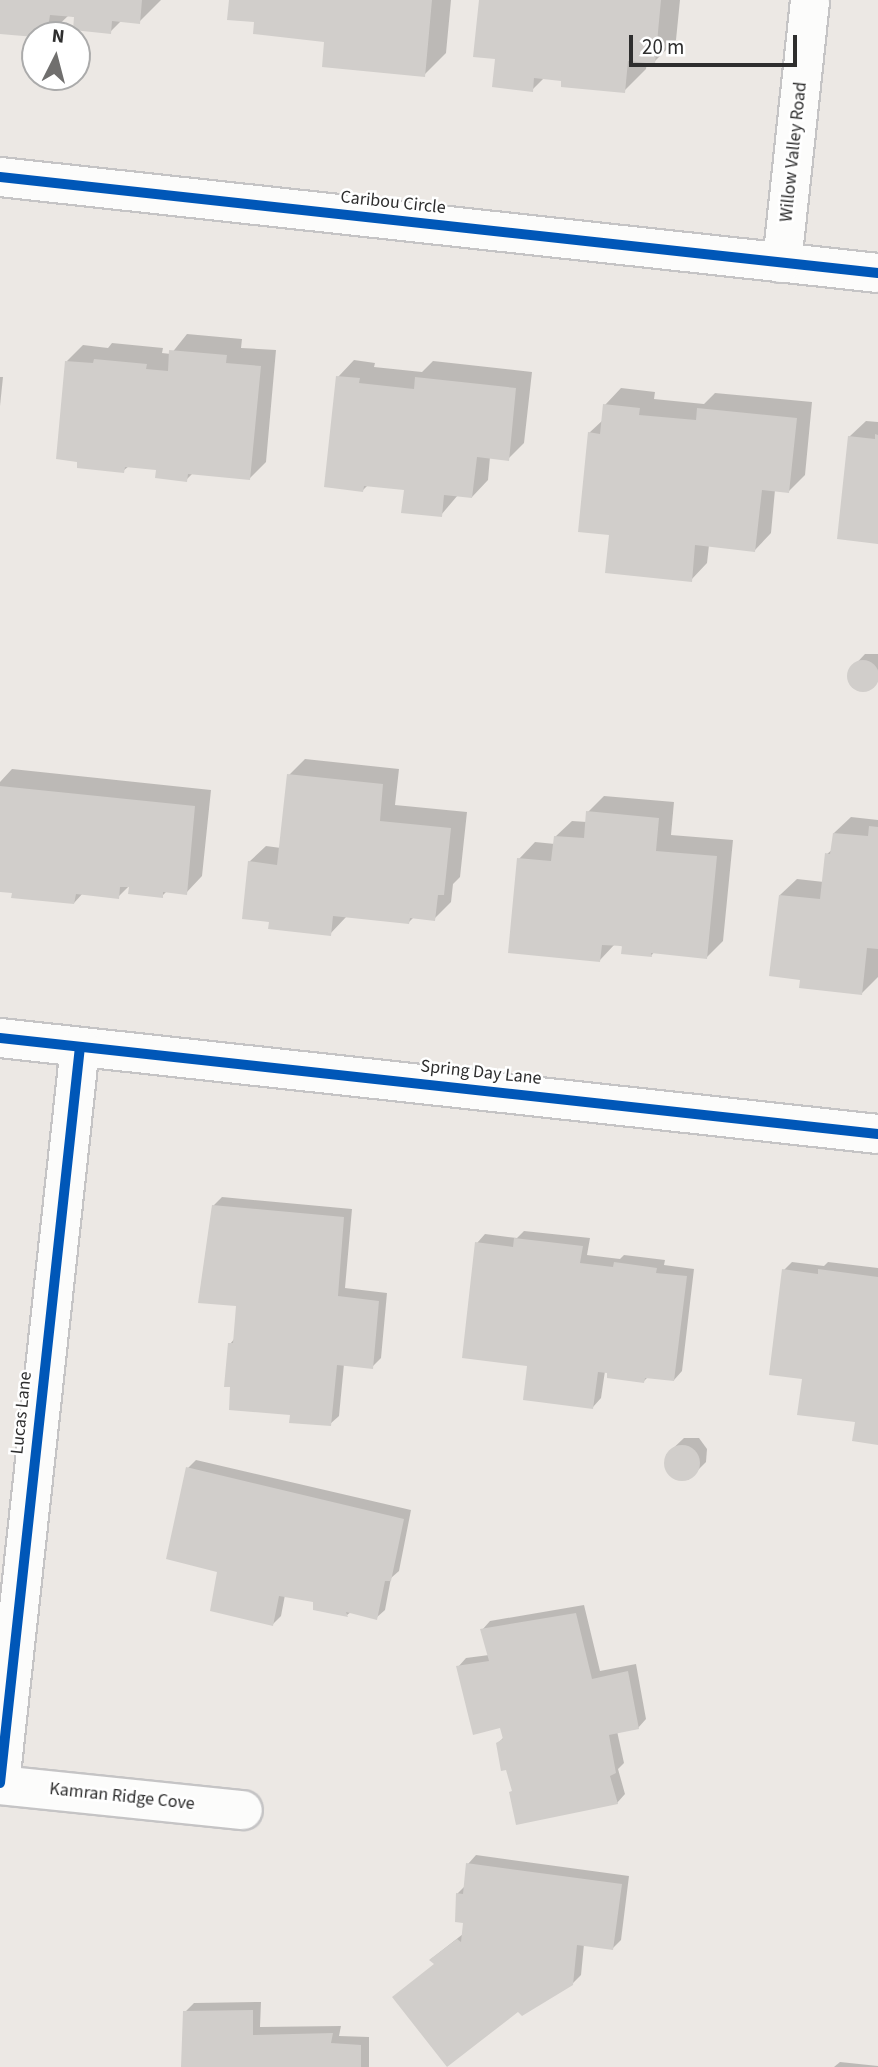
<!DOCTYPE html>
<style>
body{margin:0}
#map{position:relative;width:878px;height:2067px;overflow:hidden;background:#ece8e4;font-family:"Source Sans 3",sans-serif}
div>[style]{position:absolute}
.shadow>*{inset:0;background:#0003}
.building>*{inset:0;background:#d1cecb}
.round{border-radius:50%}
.roads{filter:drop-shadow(2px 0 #c5c4c5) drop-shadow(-2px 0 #c5c4c5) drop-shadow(0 2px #c5c4c5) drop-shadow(0 -2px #c5c4c5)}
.street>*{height:38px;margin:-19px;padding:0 19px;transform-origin:19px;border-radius:19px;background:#fcfcfb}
.cycleway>*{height:10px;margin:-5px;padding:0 5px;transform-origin:5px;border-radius:5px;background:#0057b8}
span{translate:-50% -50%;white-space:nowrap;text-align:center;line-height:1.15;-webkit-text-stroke:5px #fff;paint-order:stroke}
.street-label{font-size:18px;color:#2e2e2e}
.north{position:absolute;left:21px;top:21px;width:70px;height:70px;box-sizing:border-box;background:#fff;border:2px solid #ababab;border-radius:50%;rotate:6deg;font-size:19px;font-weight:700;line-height:28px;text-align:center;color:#2e2e2e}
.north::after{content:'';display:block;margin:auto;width:24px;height:32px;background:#706f6e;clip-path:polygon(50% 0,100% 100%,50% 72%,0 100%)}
.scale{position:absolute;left:629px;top:35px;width:168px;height:32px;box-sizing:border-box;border:4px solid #2e2e2e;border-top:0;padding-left:9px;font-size:21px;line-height:24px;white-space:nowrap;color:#2e2e2e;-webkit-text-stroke:5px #fff;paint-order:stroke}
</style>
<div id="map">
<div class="shadow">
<i style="clip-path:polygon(0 0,161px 0,139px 22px,122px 20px,110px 32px,69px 15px,48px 35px,0 32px)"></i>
<i style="clip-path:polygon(231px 0,451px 0,446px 53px,424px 75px,326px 40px,256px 20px)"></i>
<i style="clip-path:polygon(481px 0,680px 0,676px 40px,654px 62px,647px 61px,646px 69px,624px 91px,545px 77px,532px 90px,497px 58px)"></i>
<i style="clip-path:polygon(187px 334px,242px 339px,241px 348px,276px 350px,266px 462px,250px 478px,193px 473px,186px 480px,158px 468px,129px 466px,123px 471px,67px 361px,83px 345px,108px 348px,112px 343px,163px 348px,162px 353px,171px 354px)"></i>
<i style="clip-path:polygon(354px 360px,375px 363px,374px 367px,422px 372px,433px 361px,532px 372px,524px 443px,508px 459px,490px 457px,488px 480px,472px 497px,458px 495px,441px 515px,406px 489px,368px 485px,363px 490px,338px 377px)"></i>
<i style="clip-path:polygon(0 377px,3px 377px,0 406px)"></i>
<i style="clip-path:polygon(621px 388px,655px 392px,654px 399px,704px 404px,715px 393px,812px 402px,805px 475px,789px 491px,775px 490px,771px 533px,755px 550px,709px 545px,707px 563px,691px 580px,611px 534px,589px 433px,603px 420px,605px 405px)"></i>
<i style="clip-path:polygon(866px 421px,878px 422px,878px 542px,849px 437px)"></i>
<i style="clip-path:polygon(865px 654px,878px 654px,878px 679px,868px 690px,858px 690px,849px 679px,850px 670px)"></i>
<i style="clip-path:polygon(305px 759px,399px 769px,395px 805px,467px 812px,460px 877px,453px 884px,451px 902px,434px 919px,414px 917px,408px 923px,347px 916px,330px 934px,271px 920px,249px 862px,266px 846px,281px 848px,289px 775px)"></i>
<i style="clip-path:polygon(12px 769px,211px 790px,202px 876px,186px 893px,167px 891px,162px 896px,131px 884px,118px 897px,83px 893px,74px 903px,0 890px,0 782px)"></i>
<i style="clip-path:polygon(604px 796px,674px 802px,671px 835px,733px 840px,723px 941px,707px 957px,655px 951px,651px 956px,615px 944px,600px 960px,519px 859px,535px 842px,555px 844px,555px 837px,572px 821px,587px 822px,588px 812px)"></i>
<i style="clip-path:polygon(851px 817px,878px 820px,878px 977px,862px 993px,802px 978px,780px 895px,797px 879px,824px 882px,827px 854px,833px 849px,834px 833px)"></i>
<i style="clip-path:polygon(222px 1197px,352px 1209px,345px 1288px,387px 1293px,381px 1358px,372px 1367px,344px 1364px,339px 1416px,330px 1424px,292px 1414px,230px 1344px,235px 1338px,238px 1305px,213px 1206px)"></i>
<i style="clip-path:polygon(524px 1231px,590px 1238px,587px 1255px,620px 1259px,624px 1255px,665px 1260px,664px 1265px,694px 1269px,682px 1371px,674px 1380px,648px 1377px,644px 1381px,605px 1371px,601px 1398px,593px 1407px,529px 1364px,477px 1243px,485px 1234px,517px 1238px)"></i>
<i style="clip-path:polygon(792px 1262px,824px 1266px,828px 1262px,878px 1268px,878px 1443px,857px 1420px,804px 1377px,784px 1270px)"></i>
<i style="clip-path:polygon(684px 1438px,699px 1438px,707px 1449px,706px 1462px,688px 1480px,675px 1479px,666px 1469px,666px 1455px)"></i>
<i style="clip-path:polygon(196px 1460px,411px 1510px,399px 1571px,391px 1578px,385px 1610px,376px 1618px,351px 1612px,347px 1615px,314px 1601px,285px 1595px,281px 1616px,273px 1624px,219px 1571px,188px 1468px)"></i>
<i style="clip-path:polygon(584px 1605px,600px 1671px,636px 1664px,646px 1719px,638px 1728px,617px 1731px,624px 1763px,618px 1769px,625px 1794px,617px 1803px,514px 1790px,498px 1743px,505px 1736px,501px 1726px,458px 1667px,466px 1658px,489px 1655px,482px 1630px,490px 1621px)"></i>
<i style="clip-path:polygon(476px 1855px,629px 1876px,621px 1940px,613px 1948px,584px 1944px,581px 1975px,572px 1984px,435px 1963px,431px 1959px,463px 1934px,465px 1921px,457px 1894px,465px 1886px,468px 1864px)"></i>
<i style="clip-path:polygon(261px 2002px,260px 2027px,341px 2026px,339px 2036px,369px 2037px,369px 2067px,155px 2067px,183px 2067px,185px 2012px,194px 2003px)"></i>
<i style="clip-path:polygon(840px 2062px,878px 2066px,878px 2067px,834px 2067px)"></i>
</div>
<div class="building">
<i style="clip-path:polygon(0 0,142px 0,140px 24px,112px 21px,111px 34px,73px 30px,74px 17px,50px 15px,47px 35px,35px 37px,0 34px)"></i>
<i style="clip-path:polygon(229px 0,432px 0,425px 77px,322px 67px,324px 42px,253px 34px,254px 22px,227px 20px)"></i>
<i style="clip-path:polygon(479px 0,661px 0,655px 64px,628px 61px,625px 93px,561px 87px,561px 81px,534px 78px,533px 92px,492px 87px,495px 59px,473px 57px)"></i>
<i style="clip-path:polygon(169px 350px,227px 355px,226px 363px,261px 366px,250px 480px,188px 474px,187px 482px,155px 478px,156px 470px,125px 467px,124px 473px,77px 468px,77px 462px,56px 459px,65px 361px,93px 363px,94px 359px,147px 364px,146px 369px,168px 371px)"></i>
<i style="clip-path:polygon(336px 376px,360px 378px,359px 383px,414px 389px,415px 377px,516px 388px,509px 461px,477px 457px,472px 498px,444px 495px,442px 517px,401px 513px,404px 490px,364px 486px,363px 492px,324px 487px)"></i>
<i style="clip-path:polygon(603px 404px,640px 408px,639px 415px,696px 420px,697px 408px,797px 418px,789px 493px,762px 490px,755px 552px,695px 545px,692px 582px,605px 573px,609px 535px,578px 532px,588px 432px,600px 434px)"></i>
<i style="clip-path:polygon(875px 434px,878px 435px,878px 544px,837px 539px,848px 436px,875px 439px)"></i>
<i class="round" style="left:847px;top:660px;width:32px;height:32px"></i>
<i style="clip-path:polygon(287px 774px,383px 784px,380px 821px,451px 828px,444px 895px,438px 895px,435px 921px,410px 918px,409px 924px,333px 916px,331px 936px,268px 929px,269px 922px,242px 919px,248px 861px,277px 865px)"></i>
<i style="clip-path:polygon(0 786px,195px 806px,187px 895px,163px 892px,163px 898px,128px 894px,129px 887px,120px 887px,119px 899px,76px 894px,74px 904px,11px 898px,12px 893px,0 892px)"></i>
<i style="clip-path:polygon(586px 811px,659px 818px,656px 851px,717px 856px,707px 959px,651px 953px,652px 957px,621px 954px,622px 946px,602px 945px,600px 962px,508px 953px,517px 858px,551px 861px,554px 836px,584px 838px)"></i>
<i style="clip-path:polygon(869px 826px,878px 827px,878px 949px,867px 948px,862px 995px,799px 988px,800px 980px,769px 976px,779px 895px,820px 899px,825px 853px,830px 854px,833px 833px,868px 836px)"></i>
<i style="clip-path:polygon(212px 1205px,344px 1217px,338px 1296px,379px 1301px,373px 1369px,337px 1365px,331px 1426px,289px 1423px,290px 1415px,229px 1410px,230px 1387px,224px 1387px,228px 1343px,233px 1343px,236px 1306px,198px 1303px)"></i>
<i style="clip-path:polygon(514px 1238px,583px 1246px,580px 1263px,613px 1267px,614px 1262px,657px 1268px,656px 1273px,687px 1276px,674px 1381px,645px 1378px,644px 1383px,607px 1378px,607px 1373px,598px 1372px,593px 1409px,523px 1400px,527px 1366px,462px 1358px,475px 1242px,513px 1247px)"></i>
<i style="clip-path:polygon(782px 1269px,818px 1274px,818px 1269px,878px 1277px,878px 1445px,852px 1441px,855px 1422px,797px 1415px,802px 1379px,769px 1375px)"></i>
<i class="round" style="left:664px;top:1445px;width:36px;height:36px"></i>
<i style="clip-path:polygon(186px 1467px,404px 1519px,391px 1581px,385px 1581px,377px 1620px,346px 1612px,348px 1617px,313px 1610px,313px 1602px,279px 1596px,273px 1626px,210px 1611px,217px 1572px,166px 1559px)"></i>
<i style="clip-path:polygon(576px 1613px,592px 1679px,628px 1671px,639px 1729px,609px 1735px,616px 1773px,610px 1776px,618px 1804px,516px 1825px,509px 1792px,512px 1791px,506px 1770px,501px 1771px,496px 1743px,503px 1739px,500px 1728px,473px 1735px,456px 1666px,489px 1661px,480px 1629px)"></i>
<i style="clip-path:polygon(466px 1863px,622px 1884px,613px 1950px,577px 1945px,573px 1985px,522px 2016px,518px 2012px,447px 2067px,392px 1997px,434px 1964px,429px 1960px,457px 1939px,461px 1942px,463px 1923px,455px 1922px,456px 1893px,463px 1894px)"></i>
<i style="clip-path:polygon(253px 2010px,253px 2035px,333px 2033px,331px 2043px,361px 2045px,361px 2067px,181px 2067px,183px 2011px)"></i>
</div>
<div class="roads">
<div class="street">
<i style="left:0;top:177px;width:883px;rotate:6.24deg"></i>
<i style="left:782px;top:263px;width:264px;rotate:-83.9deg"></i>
<i style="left:0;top:1038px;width:883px;rotate:6.24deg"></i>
<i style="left:0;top:1783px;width:740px;rotate:-83.8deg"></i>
<i style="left:0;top:1785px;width:244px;rotate:5.9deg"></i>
</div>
</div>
<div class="cycleway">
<i style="left:0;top:177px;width:883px;rotate:6.24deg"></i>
<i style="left:0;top:1038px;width:883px;rotate:6.24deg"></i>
<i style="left:0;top:1783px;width:740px;rotate:-83.8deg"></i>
</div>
<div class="street-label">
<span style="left:794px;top:152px;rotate:-84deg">Willow Valley Road</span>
<span style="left:393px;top:203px;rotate:6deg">Caribou Circle</span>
<span style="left:481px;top:1073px;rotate:6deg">Spring Day Lane</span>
<span style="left:22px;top:1413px;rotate:-84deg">Lucas Lane</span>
<span style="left:122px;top:1797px;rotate:6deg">Kamran Ridge Cove</span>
</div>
<div class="north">N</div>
<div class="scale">20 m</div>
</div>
